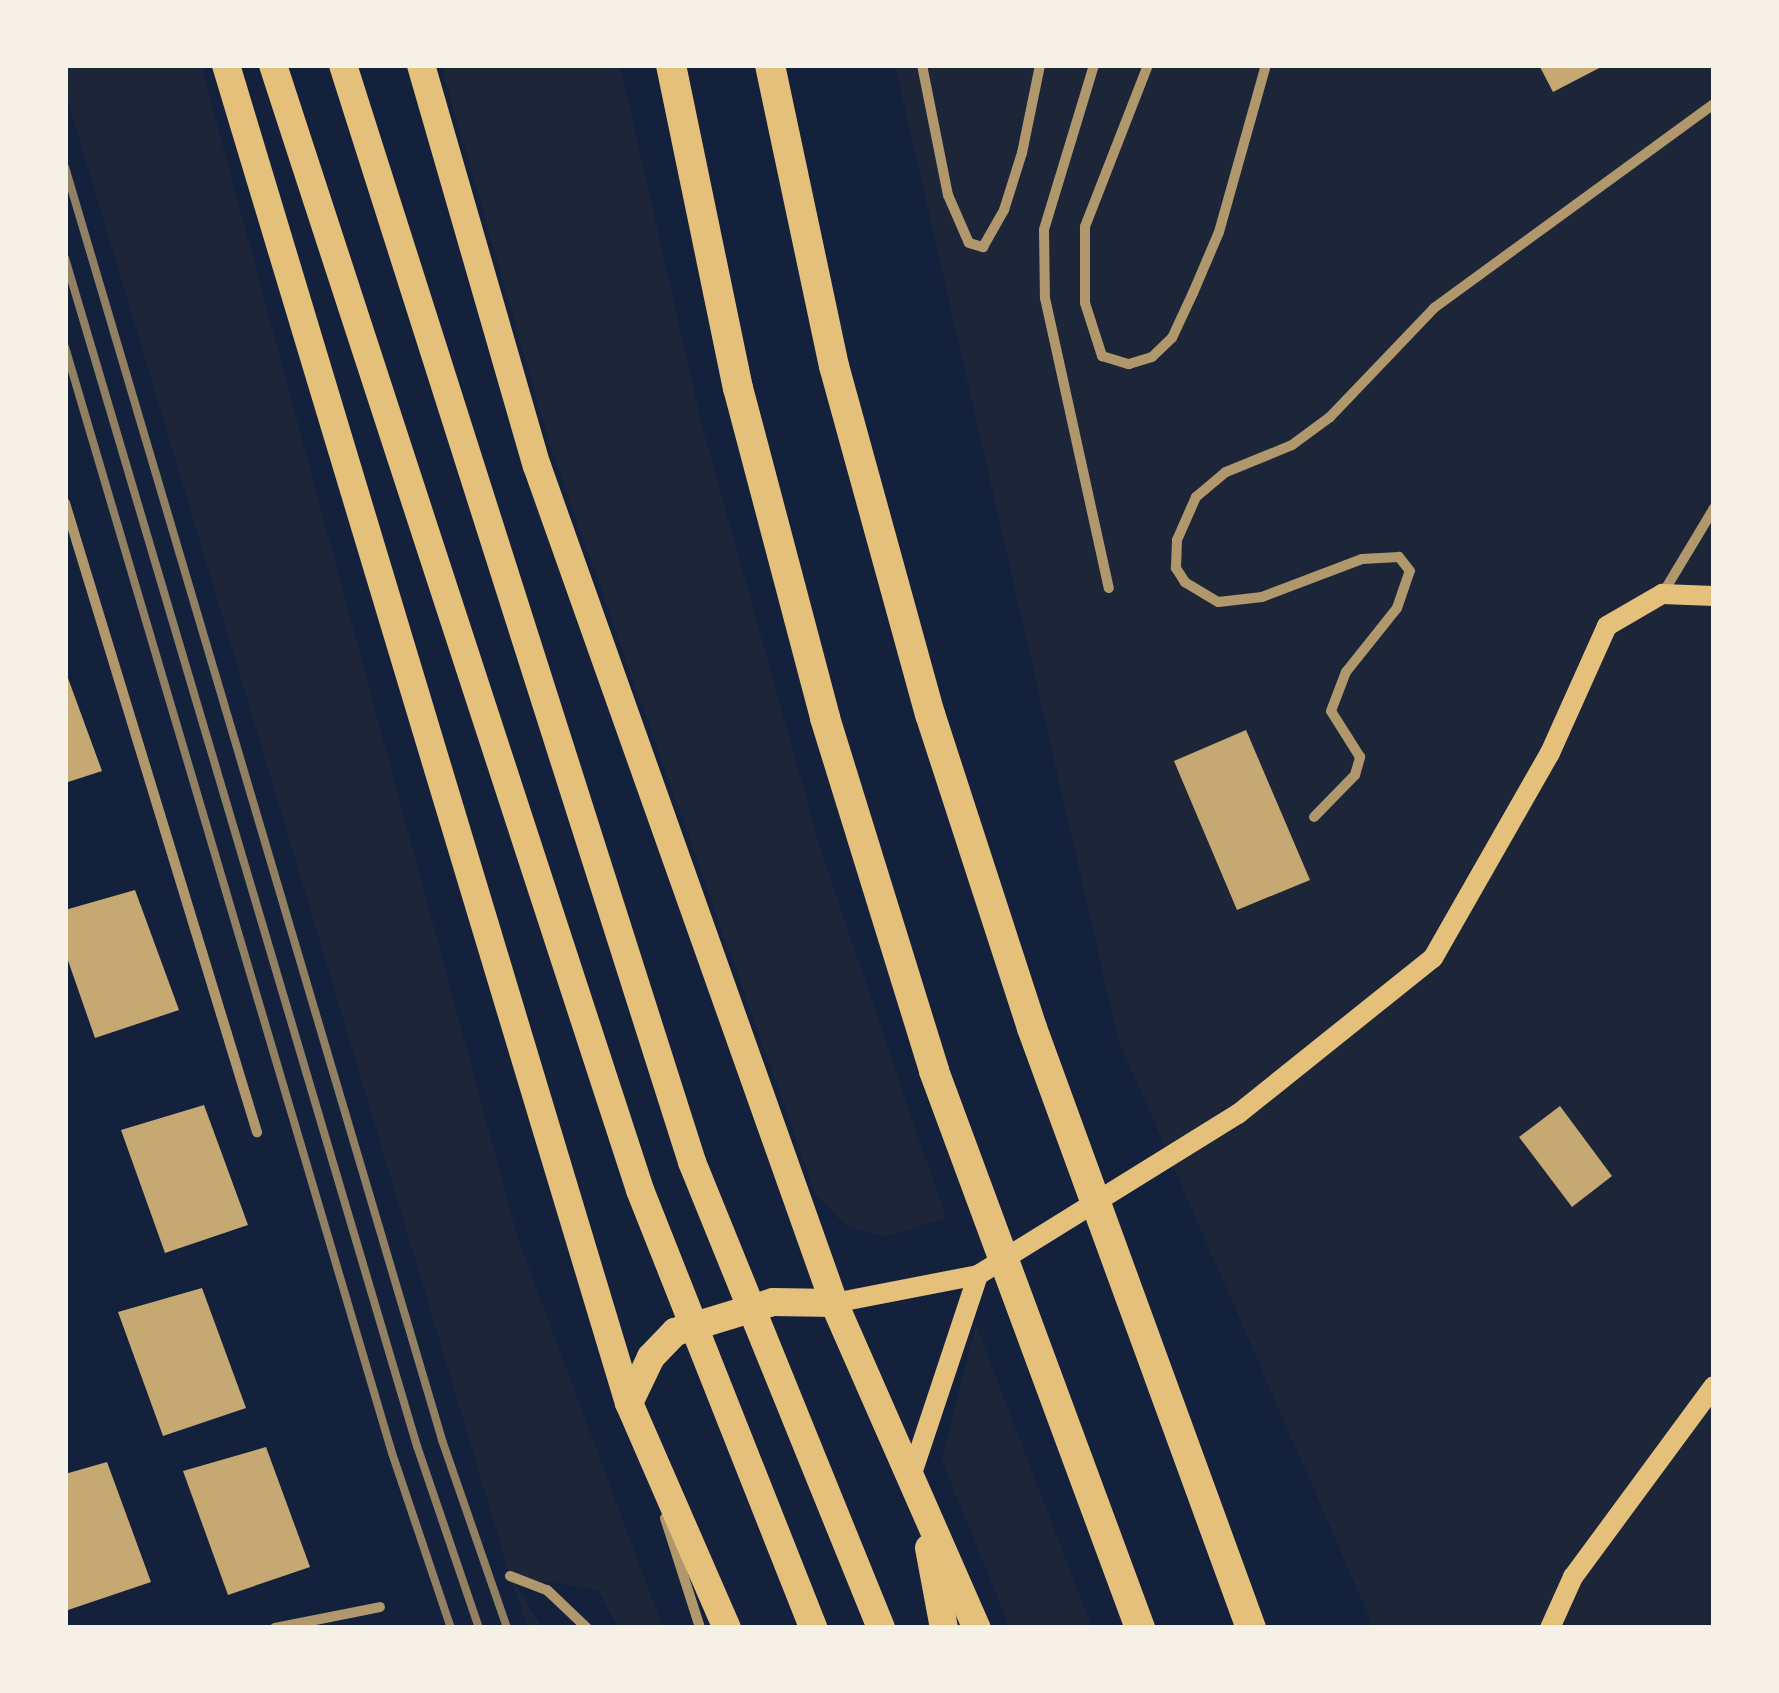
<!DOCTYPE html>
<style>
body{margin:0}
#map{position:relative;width:1779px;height:1693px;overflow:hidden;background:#14213d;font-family:"Sofia Sans Condensed",sans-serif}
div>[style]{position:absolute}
.green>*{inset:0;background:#1d2539}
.building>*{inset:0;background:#c6a872}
.minor>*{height:10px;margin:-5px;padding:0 5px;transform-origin:5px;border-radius:5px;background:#b1986c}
.secondary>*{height:20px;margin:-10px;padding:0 10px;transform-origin:10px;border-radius:10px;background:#e5c07b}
.trunk>*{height:28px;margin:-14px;padding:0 14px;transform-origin:14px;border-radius:14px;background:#e5c07b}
.motorway>*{height:30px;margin:-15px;padding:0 15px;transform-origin:15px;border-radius:15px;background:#e5c07b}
.rail>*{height:8px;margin:-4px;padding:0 4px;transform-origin:4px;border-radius:4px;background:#918062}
span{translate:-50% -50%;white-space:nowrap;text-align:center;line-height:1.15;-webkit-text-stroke:8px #f6f1e7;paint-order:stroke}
.frame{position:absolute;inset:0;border:68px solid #f6f1e7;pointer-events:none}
</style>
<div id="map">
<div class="green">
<i style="clip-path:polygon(65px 65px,201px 65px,518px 1239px,663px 1628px,618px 1628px,598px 1590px,511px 1576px,542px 1628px,528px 1628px,510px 1576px,65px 91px)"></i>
<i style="clip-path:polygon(441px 65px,620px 65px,701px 422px,821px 851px,946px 1218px,884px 1237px,845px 1225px,816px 1195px,550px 445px)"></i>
<i style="clip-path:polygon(895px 65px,1714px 65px,1714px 1628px,1374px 1628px,1118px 1039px)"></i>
<i style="clip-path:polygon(976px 1325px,1092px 1628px,1010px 1628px,942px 1461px)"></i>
</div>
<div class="building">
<i style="clip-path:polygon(1539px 65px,1605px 65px,1553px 92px)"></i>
<i style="clip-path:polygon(65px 670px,102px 771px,65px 783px)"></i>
<i style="clip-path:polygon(1246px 730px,1310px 880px,1237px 910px,1174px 761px)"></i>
<i style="clip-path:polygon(135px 890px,179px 1010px,95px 1038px,65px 952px,65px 910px)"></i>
<i style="clip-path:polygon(204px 1105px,248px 1225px,165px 1253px,121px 1130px)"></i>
<i style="clip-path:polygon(1560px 1106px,1612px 1176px,1572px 1207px,1519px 1137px)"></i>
<i style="clip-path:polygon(202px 1288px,246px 1408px,163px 1436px,118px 1312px)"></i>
<i style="clip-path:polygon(266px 1447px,310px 1567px,228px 1595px,183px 1471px)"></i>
<i style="clip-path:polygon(107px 1462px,151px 1582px,68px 1610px,65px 1474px)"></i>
</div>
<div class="minor">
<i style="left:922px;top:65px;width:133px;rotate:78.7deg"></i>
<i style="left:948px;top:195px;width:52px;rotate:66.4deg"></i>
<i style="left:969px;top:243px;width:15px;rotate:16deg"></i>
<i style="left:983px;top:247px;width:43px;rotate:-60.4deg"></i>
<i style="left:1004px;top:210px;width:60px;rotate:-72.5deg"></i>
<i style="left:1022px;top:153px;width:90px;rotate:-78.4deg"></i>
<i style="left:1094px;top:65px;width:172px;rotate:106.9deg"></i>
<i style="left:1044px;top:230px;width:68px;rotate:89.2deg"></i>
<i style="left:1045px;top:298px;width:297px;rotate:77.6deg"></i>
<i style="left:1148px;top:65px;width:174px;rotate:111.3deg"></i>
<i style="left:1085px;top:227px;width:76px;rotate:90deg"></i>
<i style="left:1085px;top:303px;width:56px;rotate:72.2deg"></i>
<i style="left:1102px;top:356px;width:28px;rotate:17deg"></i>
<i style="left:1129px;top:364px;width:24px;rotate:-17deg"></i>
<i style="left:1152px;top:357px;width:28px;rotate:-44deg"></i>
<i style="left:1172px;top:338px;width:50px;rotate:-65deg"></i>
<i style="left:1193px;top:293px;width:66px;rotate:-66.9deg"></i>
<i style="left:1219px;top:232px;width:173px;rotate:-74.3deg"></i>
<i style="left:65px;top:503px;width:658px;rotate:73.03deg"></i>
<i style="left:1663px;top:593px;width:99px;rotate:-59deg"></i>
<i style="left:1314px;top:817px;width:59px;rotate:-45.7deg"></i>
<i style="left:1355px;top:775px;width:19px;rotate:-74deg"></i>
<i style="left:1360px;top:757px;width:54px;rotate:-122.2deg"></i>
<i style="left:1331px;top:711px;width:42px;rotate:-69deg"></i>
<i style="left:1346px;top:672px;width:82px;rotate:-51.4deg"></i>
<i style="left:1397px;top:608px;width:39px;rotate:-71deg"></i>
<i style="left:1410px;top:571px;width:18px;rotate:-128deg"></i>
<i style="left:1399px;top:557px;width:37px;rotate:177deg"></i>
<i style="left:1362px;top:559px;width:107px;rotate:159.2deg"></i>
<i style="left:1262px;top:597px;width:44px;rotate:173.5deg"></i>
<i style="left:1218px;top:602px;width:39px;rotate:-149deg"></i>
<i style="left:1185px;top:582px;width:17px;rotate:-123deg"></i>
<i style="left:1176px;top:568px;width:28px;rotate:-88deg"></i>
<i style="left:1177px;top:540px;width:47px;rotate:-66.2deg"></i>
<i style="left:1196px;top:497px;width:39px;rotate:-40deg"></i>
<i style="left:1226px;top:472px;width:71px;rotate:-22.2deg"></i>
<i style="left:1292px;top:445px;width:47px;rotate:-36.4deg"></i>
<i style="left:1330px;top:417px;width:151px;rotate:-46.3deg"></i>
<i style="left:1434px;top:308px;width:346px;rotate:-36.1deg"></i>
<i style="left:665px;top:1518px;width:115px;rotate:72.3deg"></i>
<i style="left:510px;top:1576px;width:40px;rotate:21deg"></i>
<i style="left:547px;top:1590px;width:55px;rotate:43.5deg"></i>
<i style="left:275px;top:1628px;width:107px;rotate:-11.3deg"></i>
</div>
<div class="secondary">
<i style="left:978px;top:1275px;width:306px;rotate:-31.8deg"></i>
<i style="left:1238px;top:1114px;width:250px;rotate:-38.7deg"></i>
<i style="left:1433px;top:958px;width:236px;rotate:-60.3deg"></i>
<i style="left:1550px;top:753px;width:139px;rotate:-65.8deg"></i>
<i style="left:1607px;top:626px;width:64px;rotate:-30.2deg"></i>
<i style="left:1662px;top:594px;width:52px;rotate:2.2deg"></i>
<i style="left:834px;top:1303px;width:147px;rotate:-11deg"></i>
<i style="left:978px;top:1275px;width:209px;rotate:108.4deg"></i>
<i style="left:1550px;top:1628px;width:56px;rotate:-65.7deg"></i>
<i style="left:1573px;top:1577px;width:237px;rotate:-53.6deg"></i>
</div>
<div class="trunk">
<i style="left:226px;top:65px;width:1397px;rotate:73.24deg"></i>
<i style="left:629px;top:1403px;width:245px;rotate:66.5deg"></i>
<i style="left:273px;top:65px;width:1183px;rotate:71.93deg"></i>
<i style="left:640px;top:1190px;width:471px;rotate:68.4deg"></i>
<i style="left:343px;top:65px;width:1151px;rotate:72.35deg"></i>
<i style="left:692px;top:1162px;width:503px;rotate:67.92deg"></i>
<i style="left:421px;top:65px;width:417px;rotate:73.9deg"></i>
<i style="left:537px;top:466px;width:888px;rotate:70.46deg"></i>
<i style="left:834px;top:1303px;width:355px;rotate:66.3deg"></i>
<i style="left:629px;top:1403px;width:51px;rotate:-64.4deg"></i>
<i style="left:651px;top:1357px;width:35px;rotate:-46deg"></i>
<i style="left:675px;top:1332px;width:102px;rotate:-17deg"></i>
<i style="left:773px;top:1302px;width:61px;rotate:0.9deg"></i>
<i style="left:929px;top:1548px;width:81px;rotate:79.4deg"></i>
</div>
<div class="motorway">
<i style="left:671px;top:65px;width:330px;rotate:78.3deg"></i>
<i style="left:738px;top:388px;width:341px;rotate:75.2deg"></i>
<i style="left:825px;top:718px;width:369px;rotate:72.8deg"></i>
<i style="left:934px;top:1071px;width:594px;rotate:69.7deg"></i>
<i style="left:770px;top:65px;width:308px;rotate:78deg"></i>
<i style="left:834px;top:366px;width:361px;rotate:74.6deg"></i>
<i style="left:930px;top:714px;width:330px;rotate:72deg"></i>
<i style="left:1032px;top:1028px;width:639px;rotate:69.95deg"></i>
</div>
<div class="rail">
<i style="left:65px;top:167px;width:1328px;rotate:73.5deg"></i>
<i style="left:442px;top:1440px;width:199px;rotate:70.9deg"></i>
<i style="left:65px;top:258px;width:1239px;rotate:73.5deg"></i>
<i style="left:417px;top:1446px;width:192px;rotate:71.2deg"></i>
<i style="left:65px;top:347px;width:1153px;rotate:73.53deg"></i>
<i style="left:392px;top:1453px;width:185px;rotate:71.4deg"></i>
</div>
<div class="frame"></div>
</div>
